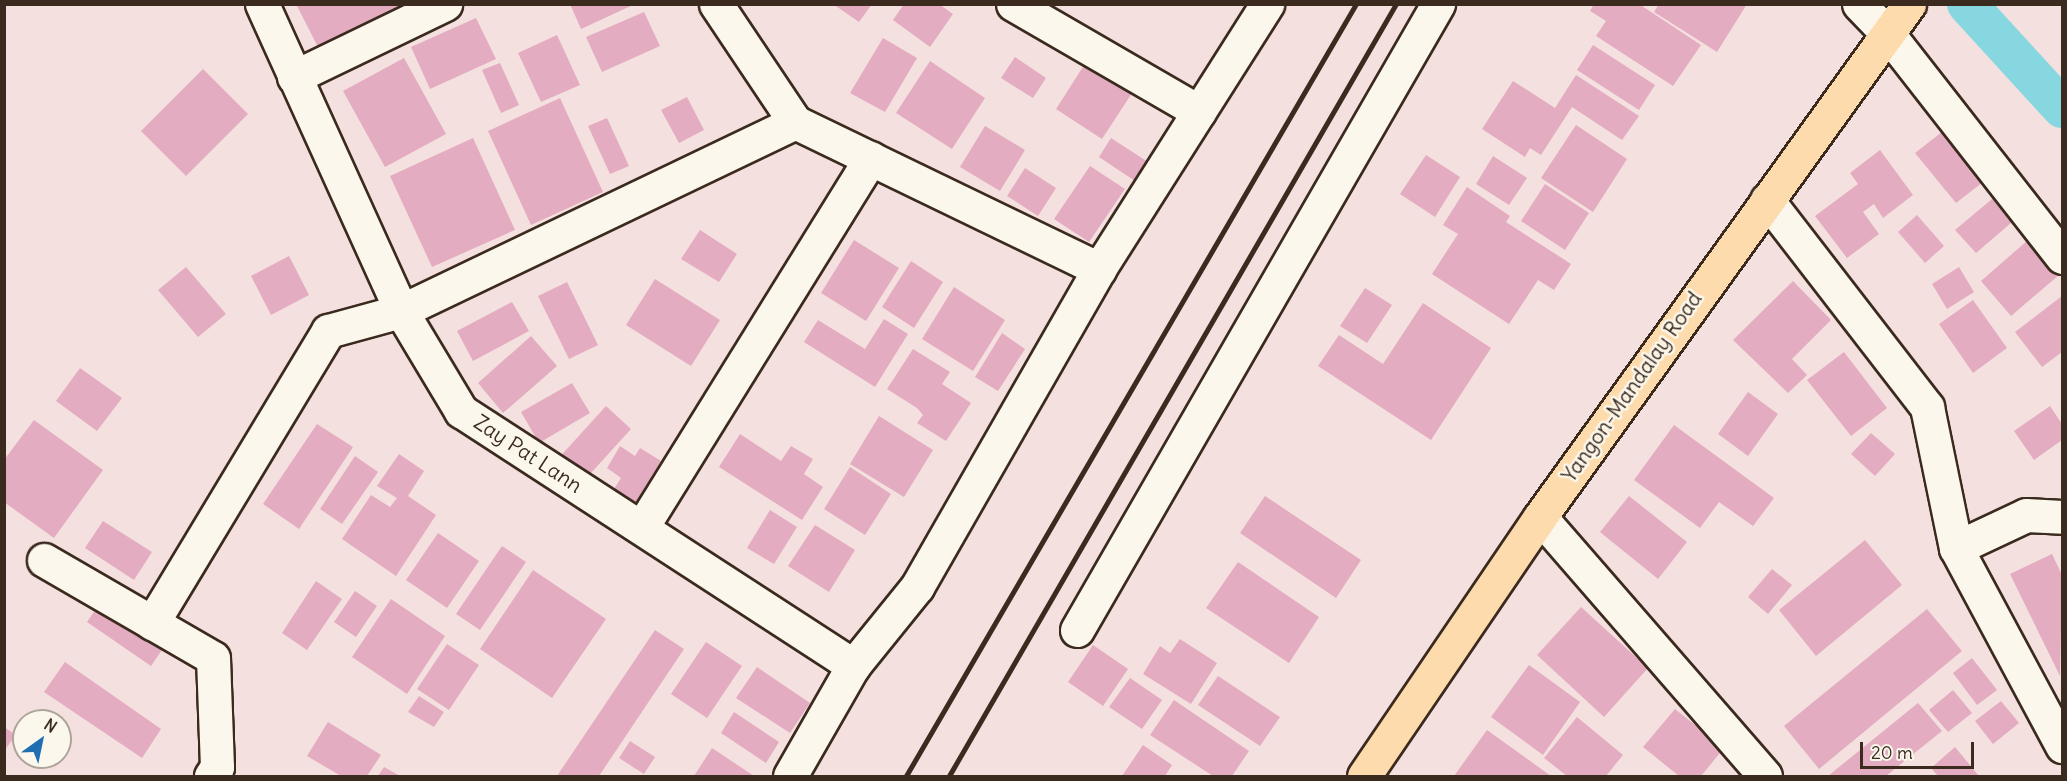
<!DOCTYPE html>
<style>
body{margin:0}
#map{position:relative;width:2067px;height:781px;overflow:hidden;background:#f4e0df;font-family:Delius,sans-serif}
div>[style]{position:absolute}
.canal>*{height:40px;margin:-20px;padding:0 20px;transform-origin:20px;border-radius:20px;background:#86d7df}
.building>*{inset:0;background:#e4acc0}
.roads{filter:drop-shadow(2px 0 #3b2a1e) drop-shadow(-2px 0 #3b2a1e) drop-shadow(0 2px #3b2a1e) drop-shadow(0 -2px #3b2a1e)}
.minor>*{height:33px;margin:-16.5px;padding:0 16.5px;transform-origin:16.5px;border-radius:16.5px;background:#fbf7ec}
.tertiary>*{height:33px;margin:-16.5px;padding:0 16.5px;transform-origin:16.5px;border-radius:16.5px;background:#fbf7ec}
.trunk>*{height:33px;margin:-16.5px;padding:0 16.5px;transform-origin:16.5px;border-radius:16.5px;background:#fedbac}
.rail>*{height:4.5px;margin:-2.25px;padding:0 2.25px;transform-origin:2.25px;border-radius:2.25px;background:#3b2a1e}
span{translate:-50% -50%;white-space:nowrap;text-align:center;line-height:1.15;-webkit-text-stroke:5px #fbf7ec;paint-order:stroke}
.street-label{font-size:21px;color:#3b2a1e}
.frame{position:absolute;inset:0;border:6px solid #3b2a1e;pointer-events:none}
.north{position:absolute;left:12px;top:709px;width:60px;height:60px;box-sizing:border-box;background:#fbf7ec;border:2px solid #aea59a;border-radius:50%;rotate:33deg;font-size:16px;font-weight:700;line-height:24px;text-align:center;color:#3b2a1e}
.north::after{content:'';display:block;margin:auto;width:21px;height:27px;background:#1f6fb2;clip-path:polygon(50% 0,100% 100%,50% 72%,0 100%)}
.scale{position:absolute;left:1860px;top:742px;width:114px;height:27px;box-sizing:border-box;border:3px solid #3b2a1e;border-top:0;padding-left:8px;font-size:18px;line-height:21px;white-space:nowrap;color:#3b2a1e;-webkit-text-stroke:4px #fbf7ec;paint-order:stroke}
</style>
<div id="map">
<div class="canal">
<i style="left:1967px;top:4px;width:141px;rotate:47.6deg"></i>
</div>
<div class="building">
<i style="clip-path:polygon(296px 4px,408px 4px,319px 49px)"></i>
<i style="clip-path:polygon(570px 4px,635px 4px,581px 29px)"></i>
<i style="clip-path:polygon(833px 4px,872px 4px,859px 22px)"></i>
<i style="clip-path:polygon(904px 4px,939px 4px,953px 14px,930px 47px,893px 20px)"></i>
<i style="clip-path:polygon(1594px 4px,1639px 4px,1701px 45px,1673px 86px,1596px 36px,1606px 21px,1590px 11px)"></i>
<i style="clip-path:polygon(1659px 4px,1747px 4px,1717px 52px,1654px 12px)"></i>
<i style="clip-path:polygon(644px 12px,660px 46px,602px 72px,586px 37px)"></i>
<i style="clip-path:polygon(476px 18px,496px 59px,430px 89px,411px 47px)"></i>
<i style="clip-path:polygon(557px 35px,580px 85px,541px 102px,518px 53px)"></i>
<i style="clip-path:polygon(883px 38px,917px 58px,885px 112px,850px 93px)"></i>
<i style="clip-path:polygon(1593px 45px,1655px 85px,1639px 110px,1577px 70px)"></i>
<i style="clip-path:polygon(1015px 57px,1046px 78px,1033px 98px,1001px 78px)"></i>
<i style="clip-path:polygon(404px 58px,446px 134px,385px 167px,343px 91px)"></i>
<i style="clip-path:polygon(1088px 59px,1134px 90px,1102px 139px,1056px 109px)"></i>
<i style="clip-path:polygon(930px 61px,985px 98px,952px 149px,896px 113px)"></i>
<i style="clip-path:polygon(500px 63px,519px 105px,501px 113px,482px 70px)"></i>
<i style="clip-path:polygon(203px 69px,248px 114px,186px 176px,141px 131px)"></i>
<i style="clip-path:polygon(1576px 75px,1639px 116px,1622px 140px,1572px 107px,1541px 155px,1530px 148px,1525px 157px,1482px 129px,1513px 81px,1555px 108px)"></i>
<i style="clip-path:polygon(687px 97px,704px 130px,679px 143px,661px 110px)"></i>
<i style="clip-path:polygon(560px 98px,603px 192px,531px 225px,488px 131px)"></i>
<i style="clip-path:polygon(607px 118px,629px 166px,610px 174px,588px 126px)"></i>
<i style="clip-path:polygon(1576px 125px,1627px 159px,1593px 212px,1541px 178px)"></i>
<i style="clip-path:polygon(1951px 125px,1992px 175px,1956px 203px,1915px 153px)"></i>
<i style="clip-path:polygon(985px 126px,1025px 150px,1000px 191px,960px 167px)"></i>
<i style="clip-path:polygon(473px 138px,515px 230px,432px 267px,390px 176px)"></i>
<i style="clip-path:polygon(1111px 138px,1148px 162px,1135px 181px,1099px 157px)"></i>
<i style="clip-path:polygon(1880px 150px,1913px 195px,1883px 218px,1874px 204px,1863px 212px,1879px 234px,1847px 258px,1815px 216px,1858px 184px,1850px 173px)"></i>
<i style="clip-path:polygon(1426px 155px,1460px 177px,1435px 217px,1400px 194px)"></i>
<i style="clip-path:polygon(1493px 156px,1527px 178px,1509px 205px,1476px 184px)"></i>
<i style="clip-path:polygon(1090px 166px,1125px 189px,1089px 242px,1054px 219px)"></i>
<i style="clip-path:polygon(1025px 168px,1056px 188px,1038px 216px,1007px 196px)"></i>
<i style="clip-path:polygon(1545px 184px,1589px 213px,1565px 250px,1521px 221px)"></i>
<i style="clip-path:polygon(1467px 187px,1510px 216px,1506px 222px,1571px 264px,1554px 290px,1538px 280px,1509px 324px,1432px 274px,1458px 234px,1443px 225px)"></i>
<i style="clip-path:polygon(1998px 194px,2018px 217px,1976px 253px,1955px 230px)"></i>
<i style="clip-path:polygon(1917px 215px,1944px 246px,1925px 263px,1898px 232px)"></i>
<i style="clip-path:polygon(700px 230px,737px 254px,719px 282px,681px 259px)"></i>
<i style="clip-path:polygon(854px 240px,899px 268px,866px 321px,821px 293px)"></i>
<i style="clip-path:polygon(2028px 240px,2059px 275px,2011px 316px,1981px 281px)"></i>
<i style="clip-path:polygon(289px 256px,309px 295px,271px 315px,251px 276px)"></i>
<i style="clip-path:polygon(911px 261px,943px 282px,914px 328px,882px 307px)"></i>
<i style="clip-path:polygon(186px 267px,226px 314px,198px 337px,158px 290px)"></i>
<i style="clip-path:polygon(1959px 267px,1974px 292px,1947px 309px,1932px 284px)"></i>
<i style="clip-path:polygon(655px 279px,720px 320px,691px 366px,626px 325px)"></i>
<i style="clip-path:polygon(1793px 281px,1831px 320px,1792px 359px,1807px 375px,1788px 393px,1733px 340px)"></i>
<i style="clip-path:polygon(567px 282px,598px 345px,569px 359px,538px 296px)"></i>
<i style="clip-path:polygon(954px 287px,1005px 320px,973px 371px,922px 339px)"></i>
<i style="clip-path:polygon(1365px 288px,1392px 305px,1367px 343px,1340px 326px)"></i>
<i style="clip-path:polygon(2062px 296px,2062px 352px,2042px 367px,2015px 332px)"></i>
<i style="clip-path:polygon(1973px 300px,2007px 348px,1973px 373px,1939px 324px)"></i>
<i style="clip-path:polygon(512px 302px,529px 331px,473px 361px,457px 331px)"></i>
<i style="clip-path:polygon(1423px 303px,1491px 348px,1431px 440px,1318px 366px,1339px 335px,1383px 364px)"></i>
<i style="clip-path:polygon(884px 319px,908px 334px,875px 387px,804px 342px,818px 320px,865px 349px)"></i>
<i style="clip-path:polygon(1002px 333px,1025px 349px,998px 391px,975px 377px)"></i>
<i style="clip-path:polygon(531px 336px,557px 366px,503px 413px,478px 383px)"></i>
<i style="clip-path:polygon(913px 349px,950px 372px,942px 384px,971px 403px,946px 441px,917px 423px,923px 415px,917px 408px,887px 389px)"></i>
<i style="clip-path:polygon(1844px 352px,1887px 408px,1851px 436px,1807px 380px)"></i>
<i style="clip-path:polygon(80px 368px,122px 398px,97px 431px,56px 401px)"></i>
<i style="clip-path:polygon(572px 383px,590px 413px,539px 443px,521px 412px)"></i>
<i style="clip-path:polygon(1748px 392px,1778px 414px,1748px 456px,1718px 434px)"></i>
<i style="clip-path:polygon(606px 406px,631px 429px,581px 484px,556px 461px)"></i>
<i style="clip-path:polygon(2050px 406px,2062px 424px,2062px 440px,2034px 460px,2014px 431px)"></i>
<i style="clip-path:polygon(879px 416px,933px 450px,904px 497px,850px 464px)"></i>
<i style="clip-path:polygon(34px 420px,103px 470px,54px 538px,4px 502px,4px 460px)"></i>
<i style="clip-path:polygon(317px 424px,353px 447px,299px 529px,263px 504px)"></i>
<i style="clip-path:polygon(1674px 425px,1774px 498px,1753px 526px,1719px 502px,1700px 528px,1634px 480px)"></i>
<i style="clip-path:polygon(1871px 433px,1895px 454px,1875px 476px,1851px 454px)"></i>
<i style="clip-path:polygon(740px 434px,781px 461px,791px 446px,813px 459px,804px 474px,823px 487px,802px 520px,719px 467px)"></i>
<i style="clip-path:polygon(620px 446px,635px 456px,640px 448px,661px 461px,636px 502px,614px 489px,621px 478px,607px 468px)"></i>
<i style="clip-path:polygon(399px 454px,424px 471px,408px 496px,436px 515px,396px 576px,342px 539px,371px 495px,390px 507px,397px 498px,377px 486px)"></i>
<i style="clip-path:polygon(355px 456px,378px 472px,342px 524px,320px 509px)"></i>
<i style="clip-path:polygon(850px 467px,891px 494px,865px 535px,824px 509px)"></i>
<i style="clip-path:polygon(1265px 496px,1361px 560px,1336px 598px,1240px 533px)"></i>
<i style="clip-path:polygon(1629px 496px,1687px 542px,1658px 579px,1600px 532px)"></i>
<i style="clip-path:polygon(770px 510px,797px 527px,774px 564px,747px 548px)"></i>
<i style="clip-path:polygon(103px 521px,152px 552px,134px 580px,85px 548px)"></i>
<i style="clip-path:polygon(815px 525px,855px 550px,829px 592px,788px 566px)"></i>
<i style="clip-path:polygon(438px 533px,479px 561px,447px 608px,406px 580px)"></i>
<i style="clip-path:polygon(1865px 540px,1902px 585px,1816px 656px,1779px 610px)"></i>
<i style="clip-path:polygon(502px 546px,526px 562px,480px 630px,456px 614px)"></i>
<i style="clip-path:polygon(2052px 554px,2062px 575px,2060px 676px,2010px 574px)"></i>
<i style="clip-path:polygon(1238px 562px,1319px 617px,1289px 663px,1206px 608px)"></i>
<i style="clip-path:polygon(1772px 569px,1792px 585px,1768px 614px,1748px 597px)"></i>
<i style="clip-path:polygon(533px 570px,606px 619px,552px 698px,480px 649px)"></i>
<i style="clip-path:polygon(316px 581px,342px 599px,307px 650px,282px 633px)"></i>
<i style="clip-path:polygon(355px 591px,377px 606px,356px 637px,334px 622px)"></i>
<i style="clip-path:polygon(391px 599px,445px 636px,407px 694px,352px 657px)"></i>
<i style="clip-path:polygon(102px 600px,166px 644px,151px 666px,87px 622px)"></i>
<i style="clip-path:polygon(1581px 607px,1648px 668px,1604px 717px,1537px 655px)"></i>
<i style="clip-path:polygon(1927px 609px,1962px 651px,1819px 769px,1784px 726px)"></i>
<i style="clip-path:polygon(655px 630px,684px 649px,599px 776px,557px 776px)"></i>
<i style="clip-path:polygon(1180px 639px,1217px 663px,1191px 704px,1143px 674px,1160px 646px,1170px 653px)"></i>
<i style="clip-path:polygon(706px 642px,742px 666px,707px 718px,671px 694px)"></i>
<i style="clip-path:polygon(447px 644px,479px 665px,449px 710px,417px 689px)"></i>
<i style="clip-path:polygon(1093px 645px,1128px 669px,1103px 706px,1068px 682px)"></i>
<i style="clip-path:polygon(1972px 658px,1997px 690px,1977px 705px,1953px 673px)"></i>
<i style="clip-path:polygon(65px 662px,161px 729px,142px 758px,44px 692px)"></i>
<i style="clip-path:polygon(1529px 665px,1580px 702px,1543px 755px,1491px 717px)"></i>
<i style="clip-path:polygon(757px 667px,810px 703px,790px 733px,736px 698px)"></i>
<i style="clip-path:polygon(1218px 676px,1280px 717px,1260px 746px,1198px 705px)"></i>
<i style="clip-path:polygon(1130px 678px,1162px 700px,1142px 729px,1109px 707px)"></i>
<i style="clip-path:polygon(1953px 690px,1972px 713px,1948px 732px,1929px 710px)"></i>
<i style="clip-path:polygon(419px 696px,444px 712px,434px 727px,408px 712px)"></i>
<i style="clip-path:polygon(1174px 700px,1249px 751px,1232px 776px,1213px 776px,1150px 735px)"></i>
<i style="clip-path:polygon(2001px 701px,2019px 723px,1993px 744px,1975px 721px)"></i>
<i style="clip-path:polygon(1918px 703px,1942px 731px,1886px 776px,1828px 776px)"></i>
<i style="clip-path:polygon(1675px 709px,1724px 748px,1701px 776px,1679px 776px,1643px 747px)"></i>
<i style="clip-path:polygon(734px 712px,779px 742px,766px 763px,721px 733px)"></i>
<i style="clip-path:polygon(1577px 717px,1623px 755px,1606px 776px,1567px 776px,1544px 758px)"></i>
<i style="clip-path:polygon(328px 722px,381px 755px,367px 776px,341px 776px,307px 756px)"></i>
<i style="clip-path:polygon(4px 727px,16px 735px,4px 751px)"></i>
<i style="clip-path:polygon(1487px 730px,1551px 776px,1454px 776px)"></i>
<i style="clip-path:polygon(630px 741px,655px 757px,644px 774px,619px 758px)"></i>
<i style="clip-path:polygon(1143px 745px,1172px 765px,1165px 776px,1122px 776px)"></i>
<i style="clip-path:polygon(1955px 747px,1979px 776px,1938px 776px,1931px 768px)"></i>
<i style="clip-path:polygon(712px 748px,754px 776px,694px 776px)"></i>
<i style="clip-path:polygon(384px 767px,400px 776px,378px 776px)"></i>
</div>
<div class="roads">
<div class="minor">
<i style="left:262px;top:4px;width:337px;rotate:65.6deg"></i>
<i style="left:401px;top:311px;width:117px;rotate:59deg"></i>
<i style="left:461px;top:411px;width:468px;rotate:33deg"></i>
<i style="left:716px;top:4px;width:142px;rotate:56.2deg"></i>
<i style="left:795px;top:122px;width:338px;rotate:25.8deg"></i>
<i style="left:1013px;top:4px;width:215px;rotate:30.1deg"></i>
<i style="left:1888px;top:34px;width:283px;rotate:52deg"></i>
<i style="left:294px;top:77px;width:168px;rotate:-25.8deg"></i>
<i style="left:1767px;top:200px;width:262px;rotate:52.3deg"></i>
<i style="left:1927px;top:407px;width:144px;rotate:78.4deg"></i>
<i style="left:1956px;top:548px;width:225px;rotate:61.8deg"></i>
<i style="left:1540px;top:517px;width:343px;rotate:49deg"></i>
<i style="left:642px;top:527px;width:434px;rotate:-58.2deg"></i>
<i style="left:1956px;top:548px;width:77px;rotate:-25.2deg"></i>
<i style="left:2026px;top:515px;width:36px;rotate:3deg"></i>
<i style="left:44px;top:560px;width:195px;rotate:30.1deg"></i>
<i style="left:213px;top:658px;width:109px;rotate:87.9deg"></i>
<i style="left:217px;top:767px;width:11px;rotate:124deg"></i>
<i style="left:152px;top:623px;width:341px;rotate:-58.9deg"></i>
<i style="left:328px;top:331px;width:76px;rotate:-15.3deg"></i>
<i style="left:401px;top:311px;width:437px;rotate:-25.6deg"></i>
<i style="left:1077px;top:630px;width:723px;rotate:-60.03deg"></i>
<i style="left:790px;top:776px;width:127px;rotate:-60.2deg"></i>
<i style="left:853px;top:666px;width:102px;rotate:-51deg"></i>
<i style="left:917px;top:587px;width:366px;rotate:-60.2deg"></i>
<i style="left:1099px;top:269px;width:314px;rotate:-57.6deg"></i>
</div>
<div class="tertiary">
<i style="left:1859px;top:4px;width:42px;rotate:46deg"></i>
</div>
<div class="trunk">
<i style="left:1364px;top:776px;width:313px;rotate:-55.8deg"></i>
<i style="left:1540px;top:517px;width:632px;rotate:-54.27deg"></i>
</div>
</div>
<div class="rail">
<i style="left:906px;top:776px;width:894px;rotate:-59.76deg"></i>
<i style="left:949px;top:776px;width:892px;rotate:-59.93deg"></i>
</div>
<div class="street-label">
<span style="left:1632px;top:387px;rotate:-55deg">Yangon-Mandalay Road</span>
<span style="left:528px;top:454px;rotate:33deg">Zay Pat Lann</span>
</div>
<div class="frame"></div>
<div class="north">N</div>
<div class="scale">20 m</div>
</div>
